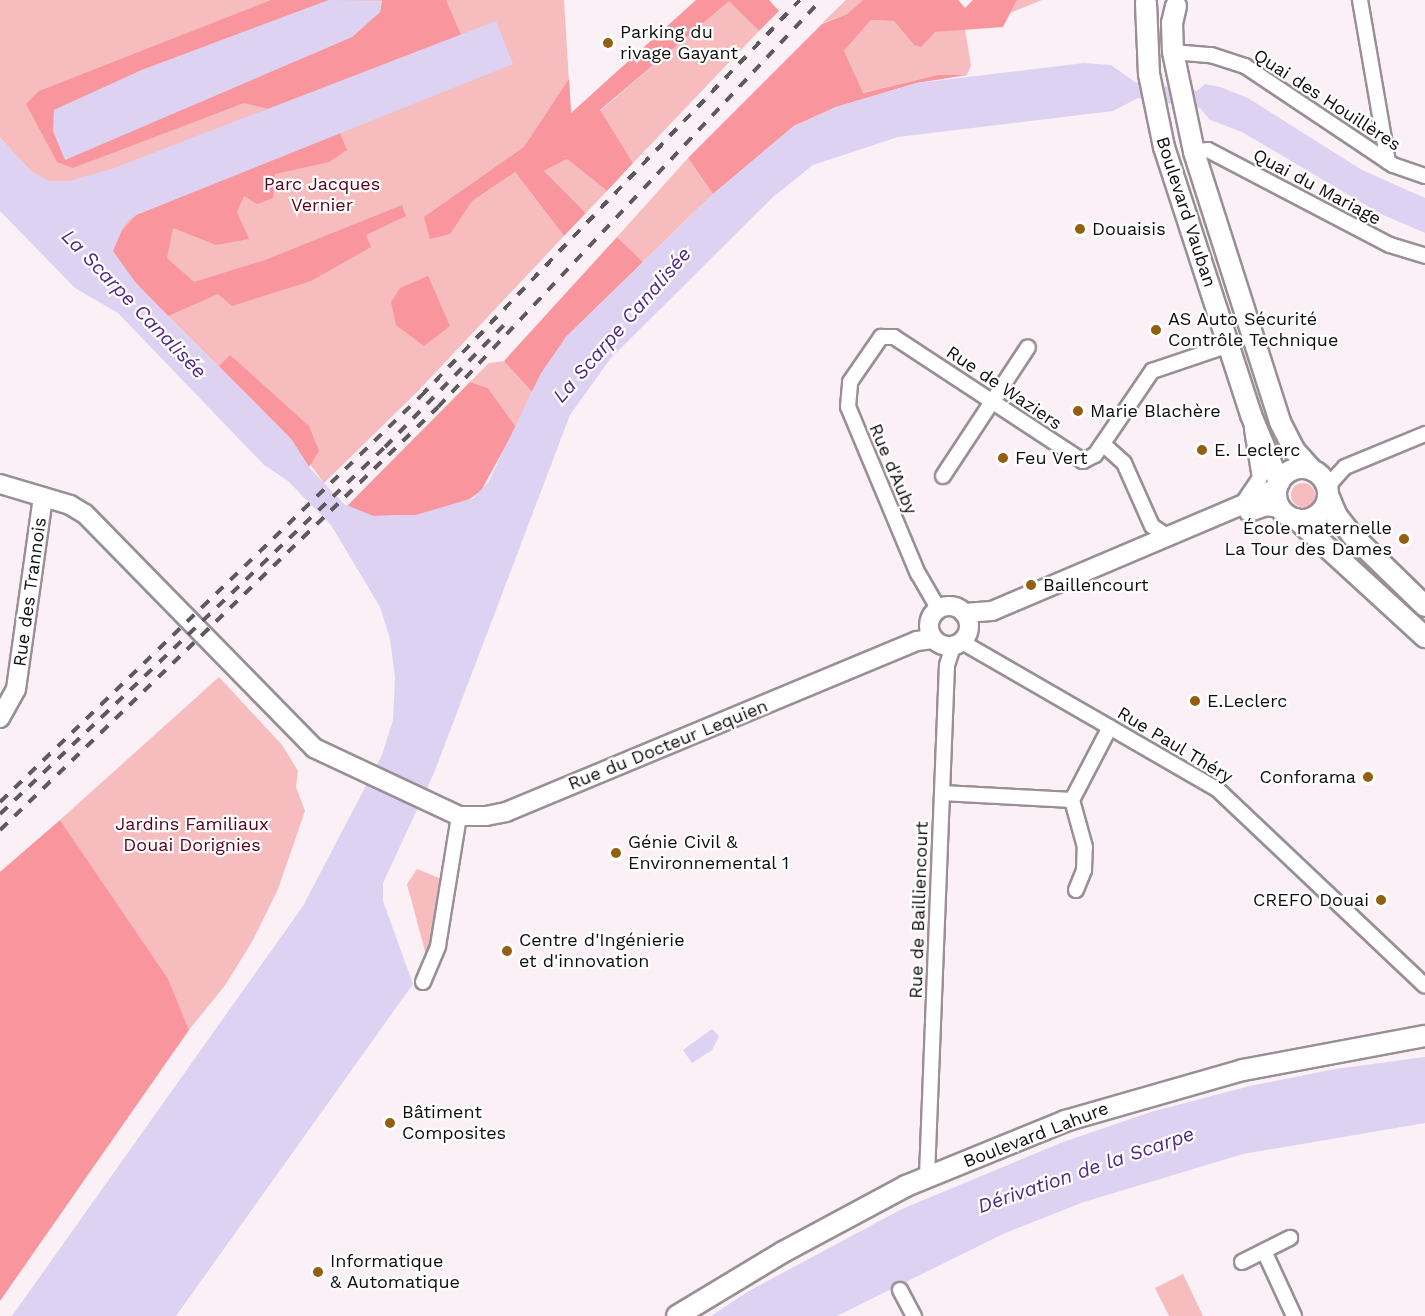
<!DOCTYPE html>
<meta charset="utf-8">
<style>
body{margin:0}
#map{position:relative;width:1425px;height:1316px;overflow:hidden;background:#faf0f6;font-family:"Work Sans",sans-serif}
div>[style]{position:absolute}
.green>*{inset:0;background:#f6bcbe}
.round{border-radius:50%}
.forest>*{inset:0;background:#f9969d}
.water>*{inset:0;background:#ded2f3}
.roads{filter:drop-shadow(2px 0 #998f95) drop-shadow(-2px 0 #998f95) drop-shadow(0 2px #998f95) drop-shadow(0 -2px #998f95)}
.minor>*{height:14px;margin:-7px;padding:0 7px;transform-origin:7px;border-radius:7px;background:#fff}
.tertiary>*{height:18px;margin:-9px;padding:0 9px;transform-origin:9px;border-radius:9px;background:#fff}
.tertiary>.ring{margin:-9px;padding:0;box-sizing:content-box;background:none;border:18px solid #fff;border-radius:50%}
.secondary>*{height:20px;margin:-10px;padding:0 10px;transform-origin:10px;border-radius:10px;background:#fff}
.secondary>.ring{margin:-10px;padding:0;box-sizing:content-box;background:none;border:20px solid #fff;border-radius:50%}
.rail>*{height:4px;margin-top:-2px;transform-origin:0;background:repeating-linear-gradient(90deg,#5f595d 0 10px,transparent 0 20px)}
.dots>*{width:16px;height:16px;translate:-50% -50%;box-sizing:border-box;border:3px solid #fff;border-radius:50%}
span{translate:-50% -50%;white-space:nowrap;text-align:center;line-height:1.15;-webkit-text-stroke:4.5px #fff;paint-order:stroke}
.poi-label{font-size:18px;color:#0f0c0e}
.left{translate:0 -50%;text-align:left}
.right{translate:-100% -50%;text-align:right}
.street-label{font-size:18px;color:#0f0c0e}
.park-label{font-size:18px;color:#580016}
.water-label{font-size:20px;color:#542784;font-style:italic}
</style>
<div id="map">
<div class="green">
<i style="clip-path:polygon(0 0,564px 0,571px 114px,515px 172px,564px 236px,419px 390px,324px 483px,291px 439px,138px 286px,0 138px)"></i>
<i style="clip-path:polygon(729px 0,759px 31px,633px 163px,600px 111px)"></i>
<i style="clip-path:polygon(846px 0,863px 0,847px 14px,822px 23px)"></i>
<i style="clip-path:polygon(1017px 0,1042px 0,1010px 13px)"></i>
<i style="clip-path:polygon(871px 20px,894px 21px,914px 45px,935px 32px,965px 29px,971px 65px,967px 75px,937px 75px,862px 93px,844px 51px)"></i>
<i style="clip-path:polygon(688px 158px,713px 194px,643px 262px,617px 237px)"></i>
<i style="clip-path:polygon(567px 159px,607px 191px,586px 213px,544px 171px)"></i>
<i style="clip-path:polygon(504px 361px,532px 392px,516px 427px,488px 388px,470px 382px,489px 363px)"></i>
<i class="round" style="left:1291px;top:483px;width:24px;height:24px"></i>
<i style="clip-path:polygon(219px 677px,282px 745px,298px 771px,296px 787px,305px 811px,278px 889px,253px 940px,226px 984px,189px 1030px,167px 979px,60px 820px)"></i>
<i style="clip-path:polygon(417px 869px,444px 880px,431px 950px,426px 955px,407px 884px)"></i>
<i style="clip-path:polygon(1183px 1274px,1203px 1316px,1169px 1316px,1155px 1288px)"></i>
</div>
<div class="forest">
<i style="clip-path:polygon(271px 0,329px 0,142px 70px,54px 110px,176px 112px,352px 37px,380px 12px,382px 0,446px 0,461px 35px,269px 109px,244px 103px,73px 168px,57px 162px,26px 104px,39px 91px)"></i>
<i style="clip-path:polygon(696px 0,769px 0,779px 11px,759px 31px,729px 1px,600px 110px,633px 163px,607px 191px,567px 159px,544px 171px,586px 213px,564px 236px,515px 172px,472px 201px,450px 234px,430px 239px,424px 217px,524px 147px,569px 79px,571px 113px)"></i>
<i style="clip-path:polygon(863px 0,958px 0,965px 8px,973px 0,1017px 0,1003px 27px,935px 32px,921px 47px,914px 45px,894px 21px,871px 20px,844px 51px,863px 93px,937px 75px,967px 75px,917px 83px,836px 107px,794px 126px,713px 194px,688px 158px,822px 24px,847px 14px)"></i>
<i style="clip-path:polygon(340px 133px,347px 150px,329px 162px,275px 174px,273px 198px,257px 204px,244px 196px,237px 212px,249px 239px,216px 245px,173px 228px,167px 258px,194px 282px,265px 260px,402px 205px,406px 216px,366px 235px,371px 247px,311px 281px,232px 306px,218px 294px,168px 316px,120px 266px,113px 251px,117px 236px,136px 215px)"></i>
<i style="clip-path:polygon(617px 237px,643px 262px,566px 337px,532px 392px,504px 361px)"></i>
<i style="clip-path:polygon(428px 276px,450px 326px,424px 346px,396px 325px,391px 302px,400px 288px)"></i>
<i style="clip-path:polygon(230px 355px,309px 426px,319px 451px,309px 467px,291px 439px,219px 366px)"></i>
<i style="clip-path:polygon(470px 382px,488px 388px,516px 427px,481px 491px,464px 503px,416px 515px,373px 516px,347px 506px)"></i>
<i style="clip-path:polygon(60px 820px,168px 979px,189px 1030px,0 1301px,0 872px)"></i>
</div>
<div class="water">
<i style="clip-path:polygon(329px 0,382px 1px,380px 12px,352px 37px,65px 160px,53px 131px,54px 110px,142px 70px)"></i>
<i style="clip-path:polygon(496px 21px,513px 64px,136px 215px,125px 223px,113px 251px,138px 286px,291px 439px,309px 467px,344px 504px,373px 516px,416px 515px,473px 498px,488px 483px,541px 373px,566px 337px,713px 194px,794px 126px,836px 107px,917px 83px,1084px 63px,1111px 65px,1135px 82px,1197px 91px,1205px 84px,1220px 87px,1248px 98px,1362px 170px,1425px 198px,1425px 233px,1381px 214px,1242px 132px,1210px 120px,1200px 108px,1138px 98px,1113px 111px,898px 137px,813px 165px,773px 197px,610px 359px,570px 415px,434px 773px,383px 883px,383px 901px,413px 984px,176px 1316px,12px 1316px,303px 906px,382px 755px,393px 720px,395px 677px,390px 639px,380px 607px,331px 525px,288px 481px,264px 465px,118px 313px,75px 288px,0 211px,0 138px,32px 172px,50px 181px,70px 181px,114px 168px)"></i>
<i style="clip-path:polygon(712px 1029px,719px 1036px,712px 1050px,692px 1063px,683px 1050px)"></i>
<i style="clip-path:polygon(1425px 1057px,1425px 1123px,1243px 1154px,1084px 1202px,1003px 1234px,837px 1316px,711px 1316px,749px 1291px,902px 1209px,1063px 1142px,1151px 1112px,1250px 1086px,1335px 1069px)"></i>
</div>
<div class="roads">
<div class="minor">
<i style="left:1360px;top:0;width:164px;rotate:80.2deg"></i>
<i style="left:1173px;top:52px;width:38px;rotate:5deg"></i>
<i style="left:1211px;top:55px;width:36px;rotate:18deg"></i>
<i style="left:1245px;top:66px;width:178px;rotate:33.8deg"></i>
<i style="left:1393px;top:165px;width:34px;rotate:19deg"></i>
<i style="left:1194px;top:152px;width:14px;rotate:-8deg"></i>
<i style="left:1208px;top:150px;width:205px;rotate:27.6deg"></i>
<i style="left:1390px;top:245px;width:37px;rotate:17deg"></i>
<i style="left:1103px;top:444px;width:28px;rotate:42deg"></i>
<i style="left:1124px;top:463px;width:69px;rotate:66deg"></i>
<i style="left:1152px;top:526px;width:18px;rotate:34deg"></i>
<i style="left:943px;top:476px;width:154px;rotate:-56.6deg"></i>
<i style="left:1327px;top:487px;width:27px;rotate:-48deg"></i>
<i style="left:1345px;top:467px;width:87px;rotate:-22.4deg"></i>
<i style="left:1243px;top:503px;width:30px;rotate:-56deg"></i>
<i style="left:1260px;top:478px;width:50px;rotate:-99.3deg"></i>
<i style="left:938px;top:608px;width:39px;rotate:-120deg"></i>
<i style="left:918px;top:574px;width:181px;rotate:-112.7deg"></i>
<i style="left:848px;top:407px;width:25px;rotate:-85deg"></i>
<i style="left:850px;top:382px;width:55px;rotate:-55.4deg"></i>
<i style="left:881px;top:337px;width:13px"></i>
<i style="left:894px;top:337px;width:226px;rotate:33.3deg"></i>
<i style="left:1083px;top:461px;width:13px;rotate:-27deg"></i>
<i style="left:1095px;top:455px;width:102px;rotate:-55.8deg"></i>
<i style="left:1152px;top:371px;width:81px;rotate:-18.7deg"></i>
<i style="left:962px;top:642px;width:294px;rotate:30deg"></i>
<i style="left:1217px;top:789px;width:286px;rotate:43.4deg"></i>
<i style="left:942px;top:793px;width:130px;rotate:3.1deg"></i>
<i style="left:1076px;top:890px;width:22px;rotate:-68deg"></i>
<i style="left:1084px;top:870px;width:23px;rotate:-88deg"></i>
<i style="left:1085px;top:847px;width:49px;rotate:-105.5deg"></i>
<i style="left:1072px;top:800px;width:82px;rotate:-62.5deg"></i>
<i style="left:423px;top:982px;width:39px;rotate:-67deg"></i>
<i style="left:438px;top:946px;width:132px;rotate:-80.8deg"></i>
<i style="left:927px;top:1176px;width:511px;rotate:-87.76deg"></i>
<i style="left:947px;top:665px;width:20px;rotate:-72deg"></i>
<i style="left:1264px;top:1251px;width:72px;rotate:65.2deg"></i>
<i style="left:1242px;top:1262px;width:54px;rotate:-26.6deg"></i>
<i style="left:900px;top:1290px;width:30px;rotate:62deg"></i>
</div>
<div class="tertiary">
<i style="left:0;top:484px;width:73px;rotate:16.7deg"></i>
<i style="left:70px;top:505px;width:17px;rotate:31deg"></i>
<i style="left:85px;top:514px;width:327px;rotate:45.6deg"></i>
<i style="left:314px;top:748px;width:160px;rotate:25.1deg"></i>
<i style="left:459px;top:816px;width:27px"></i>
<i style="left:486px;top:816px;width:20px;rotate:-11deg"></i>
<i style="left:506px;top:812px;width:445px;rotate:-22.6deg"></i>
<i style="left:917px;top:641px;width:16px;rotate:-7deg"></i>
<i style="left:1249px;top:512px;width:18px;rotate:-19deg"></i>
<i style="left:1266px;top:506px;width:15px;rotate:8deg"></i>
<i class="ring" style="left:929px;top:606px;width:22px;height:22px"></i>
<i style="left:964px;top:613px;width:28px;rotate:-4deg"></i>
<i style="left:992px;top:611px;width:285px;rotate:-23deg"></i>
<i style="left:1254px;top:500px;width:28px;rotate:-30deg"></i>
<i style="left:0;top:718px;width:33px;rotate:-61deg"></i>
<i style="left:16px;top:689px;width:194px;rotate:-82deg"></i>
</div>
<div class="secondary">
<i style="left:1146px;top:3px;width:71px;rotate:87.6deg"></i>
<i style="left:1149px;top:74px;width:75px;rotate:78.4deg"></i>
<i style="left:1164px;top:147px;width:282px;rotate:72deg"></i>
<i style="left:1251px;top:415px;width:73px;rotate:67.3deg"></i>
<i style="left:1176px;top:6px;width:17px;rotate:103deg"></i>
<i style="left:1172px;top:23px;width:29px;rotate:88deg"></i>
<i style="left:1173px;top:52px;width:102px;rotate:78.1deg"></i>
<i style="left:1194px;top:152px;width:283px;rotate:72.3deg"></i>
<i style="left:1280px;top:422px;width:31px;rotate:63deg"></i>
<i style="left:1294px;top:450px;width:27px;rotate:48deg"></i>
<i class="ring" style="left:1276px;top:468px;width:32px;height:32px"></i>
<i style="left:1328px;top:495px;width:23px;rotate:67deg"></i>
<i style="left:1337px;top:516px;width:24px;rotate:52deg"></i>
<i style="left:1352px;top:535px;width:102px;rotate:44.2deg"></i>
<i style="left:1296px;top:519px;width:175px;rotate:42.5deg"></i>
<i style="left:677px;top:1316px;width:124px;rotate:-31.1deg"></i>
<i style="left:783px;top:1252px;width:140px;rotate:-28.2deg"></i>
<i style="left:906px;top:1186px;width:172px;rotate:-22.2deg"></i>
<i style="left:1065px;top:1121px;width:185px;rotate:-16deg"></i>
<i style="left:1243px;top:1070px;width:185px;rotate:-10.6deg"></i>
</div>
</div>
<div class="rail">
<i style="left:0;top:802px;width:585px;rotate:-43.96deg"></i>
<i style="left:421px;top:396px;width:548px;rotate:-46.26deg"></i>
<i style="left:0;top:814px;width:532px;rotate:-43.63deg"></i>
<i style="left:385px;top:447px;width:179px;rotate:-45.7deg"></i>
<i style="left:0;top:830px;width:609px;rotate:-44deg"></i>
<i style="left:438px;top:407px;width:559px;rotate:-46.74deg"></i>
</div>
<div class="dots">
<i style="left:608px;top:43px;background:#936012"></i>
<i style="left:1080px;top:229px;background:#936012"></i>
<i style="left:1156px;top:330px;background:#936012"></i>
<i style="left:1078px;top:411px;background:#936012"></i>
<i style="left:1202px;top:450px;background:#936012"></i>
<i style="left:1003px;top:458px;background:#936012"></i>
<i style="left:1404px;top:539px;background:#936012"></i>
<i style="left:1031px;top:585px;background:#936012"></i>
<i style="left:1195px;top:701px;background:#936012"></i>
<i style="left:1368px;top:777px;background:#936012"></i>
<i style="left:616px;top:853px;background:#936012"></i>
<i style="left:1381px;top:900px;background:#936012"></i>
<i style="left:507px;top:951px;background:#936012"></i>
<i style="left:390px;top:1123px;background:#936012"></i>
<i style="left:318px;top:1272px;background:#936012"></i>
</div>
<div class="poi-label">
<span class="left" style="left:620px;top:43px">Parking du<br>rivage Gayant</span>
<span class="left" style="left:1092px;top:229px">Douaisis</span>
<span class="left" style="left:1168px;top:330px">AS Auto Sécurité<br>Contrôle Technique</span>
<span class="left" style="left:1090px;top:411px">Marie Blachère</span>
<span class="left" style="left:1214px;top:450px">E. Leclerc</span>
<span class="left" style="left:1015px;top:458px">Feu Vert</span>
<span class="right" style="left:1392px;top:539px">École maternelle<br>La Tour des Dames</span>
<span class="left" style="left:1043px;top:585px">Baillencourt</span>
<span class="left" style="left:1207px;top:701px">E.Leclerc</span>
<span class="right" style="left:1356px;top:777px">Conforama</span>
<span class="left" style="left:628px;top:853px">Génie Civil &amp;<br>Environnemental 1</span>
<span class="right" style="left:1369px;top:900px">CREFO Douai</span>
<span class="left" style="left:519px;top:951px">Centre d'Ingénierie<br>et d'innovation</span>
<span class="left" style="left:402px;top:1123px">Bâtiment<br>Composites</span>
<span class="left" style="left:330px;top:1272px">Informatique<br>&amp; Automatique</span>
</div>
<div class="street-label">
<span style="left:1327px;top:100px;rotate:33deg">Quai des Houillères</span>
<span style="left:1317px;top:187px;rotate:28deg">Quai du Mariage</span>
<span style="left:1186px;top:212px;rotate:72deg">Boulevard Vauban</span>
<span style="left:1004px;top:388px;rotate:34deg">Rue de Waziers</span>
<span style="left:893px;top:469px;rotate:67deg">Rue d'Auby</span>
<span style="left:30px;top:592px;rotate:-82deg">Rue des Trannois</span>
<span style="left:668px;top:745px;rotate:-22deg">Rue du Docteur Lequien</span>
<span style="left:1175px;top:745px;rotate:31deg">Rue Paul Théry</span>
<span style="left:919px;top:910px;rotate:-88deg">Rue de Bailliencourt</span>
<span style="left:1036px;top:1135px;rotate:-21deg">Boulevard Lahure</span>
</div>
<div class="park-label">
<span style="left:322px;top:195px">Parc Jacques<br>Vernier</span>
<span style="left:192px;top:835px">Jardins Familiaux<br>Douai Dorignies</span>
</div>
<div class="water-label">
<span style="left:134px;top:304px;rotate:46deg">La Scarpe Canalisée</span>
<span style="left:622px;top:325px;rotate:-49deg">La Scarpe Canalisée</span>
<span style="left:1086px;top:1170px;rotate:-19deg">Dérivation de la Scarpe</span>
</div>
</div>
